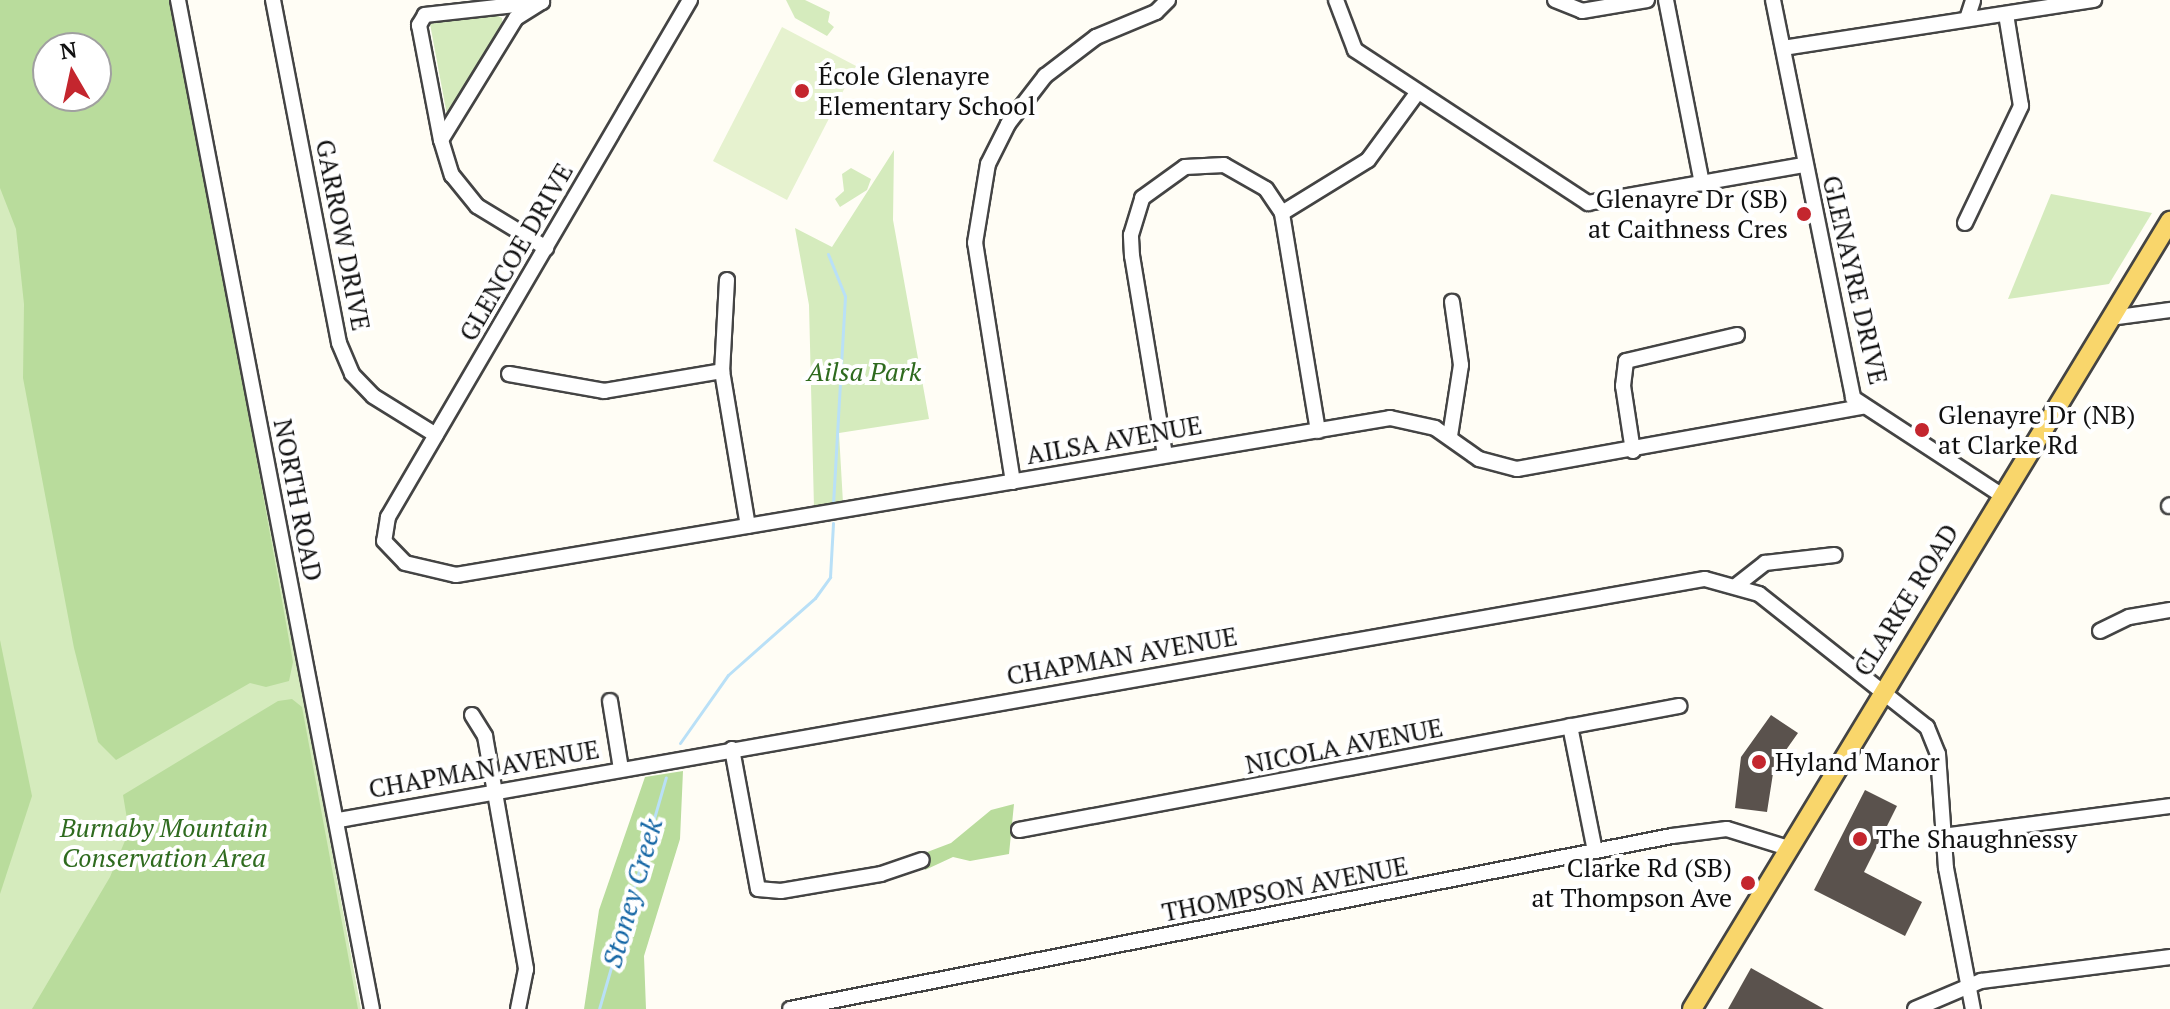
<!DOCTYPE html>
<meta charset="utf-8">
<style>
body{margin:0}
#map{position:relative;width:2170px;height:1009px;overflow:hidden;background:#fffdf5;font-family:"PT Serif",serif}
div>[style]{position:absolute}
.green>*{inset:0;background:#d5ebbd}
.forest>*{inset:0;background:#b9dc9c}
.pitch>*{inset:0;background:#e6f2cf}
.stream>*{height:3px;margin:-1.5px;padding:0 1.5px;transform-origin:1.5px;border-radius:1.5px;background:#b9e0f7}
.building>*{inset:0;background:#5a524d}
.roads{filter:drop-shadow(2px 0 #444) drop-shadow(-2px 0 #444) drop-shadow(0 2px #444) drop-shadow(0 -2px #444)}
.minor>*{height:14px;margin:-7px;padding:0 7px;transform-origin:7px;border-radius:7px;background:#fff}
.major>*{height:18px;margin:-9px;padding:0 9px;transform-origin:9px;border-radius:9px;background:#f9d66b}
.dots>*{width:22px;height:22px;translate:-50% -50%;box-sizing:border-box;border:4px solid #fff;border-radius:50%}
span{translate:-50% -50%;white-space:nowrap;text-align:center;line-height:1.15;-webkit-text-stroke:8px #fff;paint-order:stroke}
.poi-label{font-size:26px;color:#111}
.left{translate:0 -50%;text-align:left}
.right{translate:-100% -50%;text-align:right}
.street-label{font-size:26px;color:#111}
.park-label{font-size:26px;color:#2f6b1f;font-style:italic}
.water-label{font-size:28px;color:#1768a6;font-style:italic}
.north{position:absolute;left:32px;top:32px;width:80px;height:80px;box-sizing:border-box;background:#fff;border:2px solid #a0a0a0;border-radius:50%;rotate:351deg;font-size:22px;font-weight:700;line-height:32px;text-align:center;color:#111}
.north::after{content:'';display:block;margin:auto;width:28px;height:36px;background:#c4262e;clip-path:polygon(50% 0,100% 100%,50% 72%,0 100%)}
</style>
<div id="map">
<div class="green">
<i style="clip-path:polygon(evenodd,0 0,175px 0,361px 1009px,0 1009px,0 0,48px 48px,96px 48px,96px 96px,48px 96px,48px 48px)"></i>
<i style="clip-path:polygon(786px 0,805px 0,830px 12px,828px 22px,834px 27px,827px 36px,795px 18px)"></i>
<i style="clip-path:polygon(492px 13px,502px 18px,503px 31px,447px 115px,430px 24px)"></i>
<i style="clip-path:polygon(894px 150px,893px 220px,929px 419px,839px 433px,843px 503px,814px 508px,809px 305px,795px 228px,832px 247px)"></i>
<i style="clip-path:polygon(851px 168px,871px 179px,867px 190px,840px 207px,835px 199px,844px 191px,842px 174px)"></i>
<i style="clip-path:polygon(2051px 194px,2152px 213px,2109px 284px,2008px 299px)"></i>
</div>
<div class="forest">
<i style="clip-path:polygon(evenodd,0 0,174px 0,293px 662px,289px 681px,266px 687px,250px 683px,116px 760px,98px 742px,74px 648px,23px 378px,24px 304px,16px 229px,0 188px,0 0,48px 48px,96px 48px,96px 96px,48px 96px,48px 48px)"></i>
<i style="clip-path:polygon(0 640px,32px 796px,0 894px)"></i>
<i style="clip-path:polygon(292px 699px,302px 707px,358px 1009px,32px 1009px,110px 877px,129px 831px,123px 795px,278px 701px)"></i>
<i style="clip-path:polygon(683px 771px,680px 839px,644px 956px,646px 1009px,584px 1009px,599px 910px,645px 777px)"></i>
<i style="clip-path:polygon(1014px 804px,1009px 854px,970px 861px,953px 857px,925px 870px,922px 854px,951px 843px,991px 810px)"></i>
</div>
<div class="pitch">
<i style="clip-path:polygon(782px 27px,856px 66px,787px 200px,713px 161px)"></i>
</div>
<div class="stream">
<i style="left:828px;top:254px;width:45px;rotate:68deg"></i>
<i style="left:845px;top:296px;width:207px;rotate:93.3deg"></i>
<i style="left:680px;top:743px;width:83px;rotate:-54.8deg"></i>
<i style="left:728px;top:675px;width:116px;rotate:-41.5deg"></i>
<i style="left:815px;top:598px;width:26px;rotate:-54deg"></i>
<i style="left:830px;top:577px;width:54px;rotate:-86.8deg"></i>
<i style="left:599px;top:1009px;width:241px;rotate:-73.9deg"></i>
</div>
<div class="building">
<i style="clip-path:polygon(1771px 715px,1798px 733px,1774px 767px,1767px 812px,1735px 808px,1741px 757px)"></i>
<i style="clip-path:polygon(1865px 790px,1897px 806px,1864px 872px,1922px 902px,1905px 936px,1814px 890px)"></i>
<i style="clip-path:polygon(1751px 968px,1824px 1009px,1728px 1009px)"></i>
</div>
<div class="roads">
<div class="minor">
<i style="left:178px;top:0;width:1027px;rotate:79.12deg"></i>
<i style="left:273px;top:0;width:349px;rotate:79.1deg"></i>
<i style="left:339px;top:343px;width:34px;rotate:67deg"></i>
<i style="left:352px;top:374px;width:30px;rotate:46deg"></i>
<i style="left:373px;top:396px;width:74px;rotate:31.8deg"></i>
<i style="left:690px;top:0;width:599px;rotate:120.29deg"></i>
<i style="left:388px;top:517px;width:24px;rotate:99deg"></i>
<i style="left:384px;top:541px;width:30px;rotate:46deg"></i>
<i style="left:405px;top:563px;width:52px;rotate:13.2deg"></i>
<i style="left:456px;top:575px;width:947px;rotate:-9.54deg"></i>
<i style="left:1390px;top:418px;width:46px;rotate:12.5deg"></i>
<i style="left:1435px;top:428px;width:54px;rotate:35.2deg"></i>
<i style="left:1479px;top:459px;width:39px;rotate:15deg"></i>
<i style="left:1517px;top:469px;width:352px;rotate:-10.2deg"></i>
<i style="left:1336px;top:0;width:53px;rotate:69.2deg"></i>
<i style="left:1355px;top:50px;width:279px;rotate:33.3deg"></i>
<i style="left:1588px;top:203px;width:219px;rotate:-10deg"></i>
<i style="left:1555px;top:0;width:29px;rotate:22deg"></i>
<i style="left:1582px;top:11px;width:66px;rotate:-9.6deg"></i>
<i style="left:1666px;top:0;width:187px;rotate:78.9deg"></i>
<i style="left:1773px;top:0;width:406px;rotate:78.6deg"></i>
<i style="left:1853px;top:398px;width:177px;rotate:33.2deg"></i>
<i style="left:1967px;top:19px;width:20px;rotate:-72deg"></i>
<i style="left:1783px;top:48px;width:315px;rotate:-8.8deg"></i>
<i style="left:441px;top:140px;width:143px;rotate:-58.4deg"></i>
<i style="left:516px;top:18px;width:31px;rotate:-32deg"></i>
<i style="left:542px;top:2px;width:118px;rotate:173.7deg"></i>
<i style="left:425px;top:15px;width:12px;rotate:121deg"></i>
<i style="left:419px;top:25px;width:117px;rotate:79.2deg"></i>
<i style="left:441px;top:140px;width:37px;rotate:73deg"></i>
<i style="left:452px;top:175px;width:40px;rotate:51deg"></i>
<i style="left:477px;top:206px;width:81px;rotate:31.3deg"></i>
<i style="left:1965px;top:223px;width:130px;rotate:-64.4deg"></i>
<i style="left:2021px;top:106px;width:93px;rotate:-99.3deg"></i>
<i style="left:727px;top:280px;width:91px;rotate:93.1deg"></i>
<i style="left:722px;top:371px;width:157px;rotate:80.5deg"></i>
<i style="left:2111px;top:318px;width:60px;rotate:-7.7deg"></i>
<i style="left:509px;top:374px;width:97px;rotate:10.1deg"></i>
<i style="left:604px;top:391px;width:120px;rotate:-9.6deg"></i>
<i style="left:1318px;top:431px;width:221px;rotate:-99.4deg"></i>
<i style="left:1282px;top:213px;width:101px;rotate:-31.6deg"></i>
<i style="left:1368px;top:160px;width:83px;rotate:-53.8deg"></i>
<i style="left:1450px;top:436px;width:72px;rotate:-81.2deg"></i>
<i style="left:1461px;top:365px;width:64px;rotate:-98.1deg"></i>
<i style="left:1633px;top:451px;width:66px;rotate:-98.7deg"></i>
<i style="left:1623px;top:386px;width:25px;rotate:-83deg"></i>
<i style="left:1626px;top:361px;width:114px;rotate:-13.2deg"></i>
<i style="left:1165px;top:455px;width:202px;rotate:-99.4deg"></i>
<i style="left:1132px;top:256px;width:21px;rotate:-93deg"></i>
<i style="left:1131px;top:235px;width:39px;rotate:-73deg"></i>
<i style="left:1142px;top:198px;width:53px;rotate:-35.8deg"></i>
<i style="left:1185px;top:167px;width:39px;rotate:-3deg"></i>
<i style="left:1224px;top:165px;width:48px;rotate:29.7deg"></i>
<i style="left:1266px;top:189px;width:29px;rotate:56deg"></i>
<i style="left:1013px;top:482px;width:242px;rotate:-99deg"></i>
<i style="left:975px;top:243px;width:80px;rotate:-80.7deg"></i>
<i style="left:988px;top:164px;width:45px;rotate:-63.4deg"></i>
<i style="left:1008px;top:124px;width:61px;rotate:-52.4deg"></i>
<i style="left:1045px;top:76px;width:64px;rotate:-37.4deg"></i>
<i style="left:1096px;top:37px;width:65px;rotate:-22.6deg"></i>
<i style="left:1156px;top:12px;width:17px;rotate:-45deg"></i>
<i style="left:2169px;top:506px;width:1px;rotate:-45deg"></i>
<i style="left:1737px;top:585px;width:36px;rotate:-38deg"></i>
<i style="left:1765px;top:563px;width:70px;rotate:-6.5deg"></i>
<i style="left:2100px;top:631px;width:32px;rotate:-26deg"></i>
<i style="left:2129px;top:617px;width:42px;rotate:-9.7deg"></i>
<i style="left:610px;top:701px;width:69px;rotate:80.8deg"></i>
<i style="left:472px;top:715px;width:25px;rotate:58deg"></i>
<i style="left:485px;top:736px;width:237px;rotate:80deg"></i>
<i style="left:526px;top:969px;width:41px;rotate:101.3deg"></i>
<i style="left:1570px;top:726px;width:127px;rotate:78.7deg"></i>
<i style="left:732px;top:749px;width:142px;rotate:79.5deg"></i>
<i style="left:758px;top:889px;width:23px;rotate:5deg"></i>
<i style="left:781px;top:891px;width:101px;rotate:-9.6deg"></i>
<i style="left:881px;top:874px;width:43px;rotate:-18.9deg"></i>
<i style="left:339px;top:820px;width:1387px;rotate:-10.01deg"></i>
<i style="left:1705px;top:579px;width:56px;rotate:15.5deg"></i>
<i style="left:1759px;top:594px;width:214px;rotate:38.4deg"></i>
<i style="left:1927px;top:727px;width:29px;rotate:68deg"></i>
<i style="left:1938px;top:754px;width:114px;rotate:86deg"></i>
<i style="left:1946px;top:868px;width:144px;rotate:79.2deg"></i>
<i style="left:1019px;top:830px;width:672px;rotate:-10.64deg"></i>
<i style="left:1942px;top:836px;width:230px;rotate:-7.5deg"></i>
<i style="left:790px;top:1009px;width:899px;rotate:-11.1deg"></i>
<i style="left:1672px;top:836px;width:55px;rotate:-7.3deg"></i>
<i style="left:1727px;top:829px;width:64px;rotate:17.3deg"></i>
<i style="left:1915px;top:1009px;width:72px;rotate:-23deg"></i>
<i style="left:1981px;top:981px;width:191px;rotate:-7.2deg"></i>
</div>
<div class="major">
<i style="left:1692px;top:1009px;width:922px;rotate:-58.76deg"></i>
</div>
</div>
<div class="dots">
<i style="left:802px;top:91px;background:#c4262e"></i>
<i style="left:1804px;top:214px;background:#c4262e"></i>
<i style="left:1922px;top:430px;background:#c4262e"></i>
<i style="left:1759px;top:762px;background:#c4262e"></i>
<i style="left:1860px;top:839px;background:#c4262e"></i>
<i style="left:1748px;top:883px;background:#c4262e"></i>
</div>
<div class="poi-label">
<span class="left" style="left:818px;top:91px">École Glenayre<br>Elementary School</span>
<span class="right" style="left:1788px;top:214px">Glenayre Dr (SB)<br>at Caithness Cres</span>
<span class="left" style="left:1938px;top:430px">Glenayre Dr (NB)<br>at Clarke Rd</span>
<span class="left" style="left:1775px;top:762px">Hyland Manor</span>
<span class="left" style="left:1876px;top:839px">The Shaughnessy</span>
<span class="right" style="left:1732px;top:883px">Clarke Rd (SB)<br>at Thompson Ave</span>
</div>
<div class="street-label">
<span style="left:343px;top:235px;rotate:79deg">GARROW DRIVE</span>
<span style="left:516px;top:252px;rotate:-60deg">GLENCOE DRIVE</span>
<span style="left:1855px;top:280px;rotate:77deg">GLENAYRE DRIVE</span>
<span style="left:1114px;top:440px;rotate:-10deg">AILSA AVENUE</span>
<span style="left:298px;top:500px;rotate:79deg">NORTH ROAD</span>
<span style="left:1906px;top:600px;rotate:-58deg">CLARKE ROAD</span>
<span style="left:1122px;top:656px;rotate:-10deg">CHAPMAN AVENUE</span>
<span style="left:1344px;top:746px;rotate:-11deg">NICOLA AVENUE</span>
<span style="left:484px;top:769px;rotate:-10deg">CHAPMAN AVENUE</span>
<span style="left:1285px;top:889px;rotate:-11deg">THOMPSON AVENUE</span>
</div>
<div class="park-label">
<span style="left:864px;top:372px">Ailsa Park</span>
<span style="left:164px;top:843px">Burnaby Mountain<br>Conservation Area</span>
</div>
<div class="water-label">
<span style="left:632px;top:893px;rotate:-74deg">Stoney Creek</span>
</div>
<div class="north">N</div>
</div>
